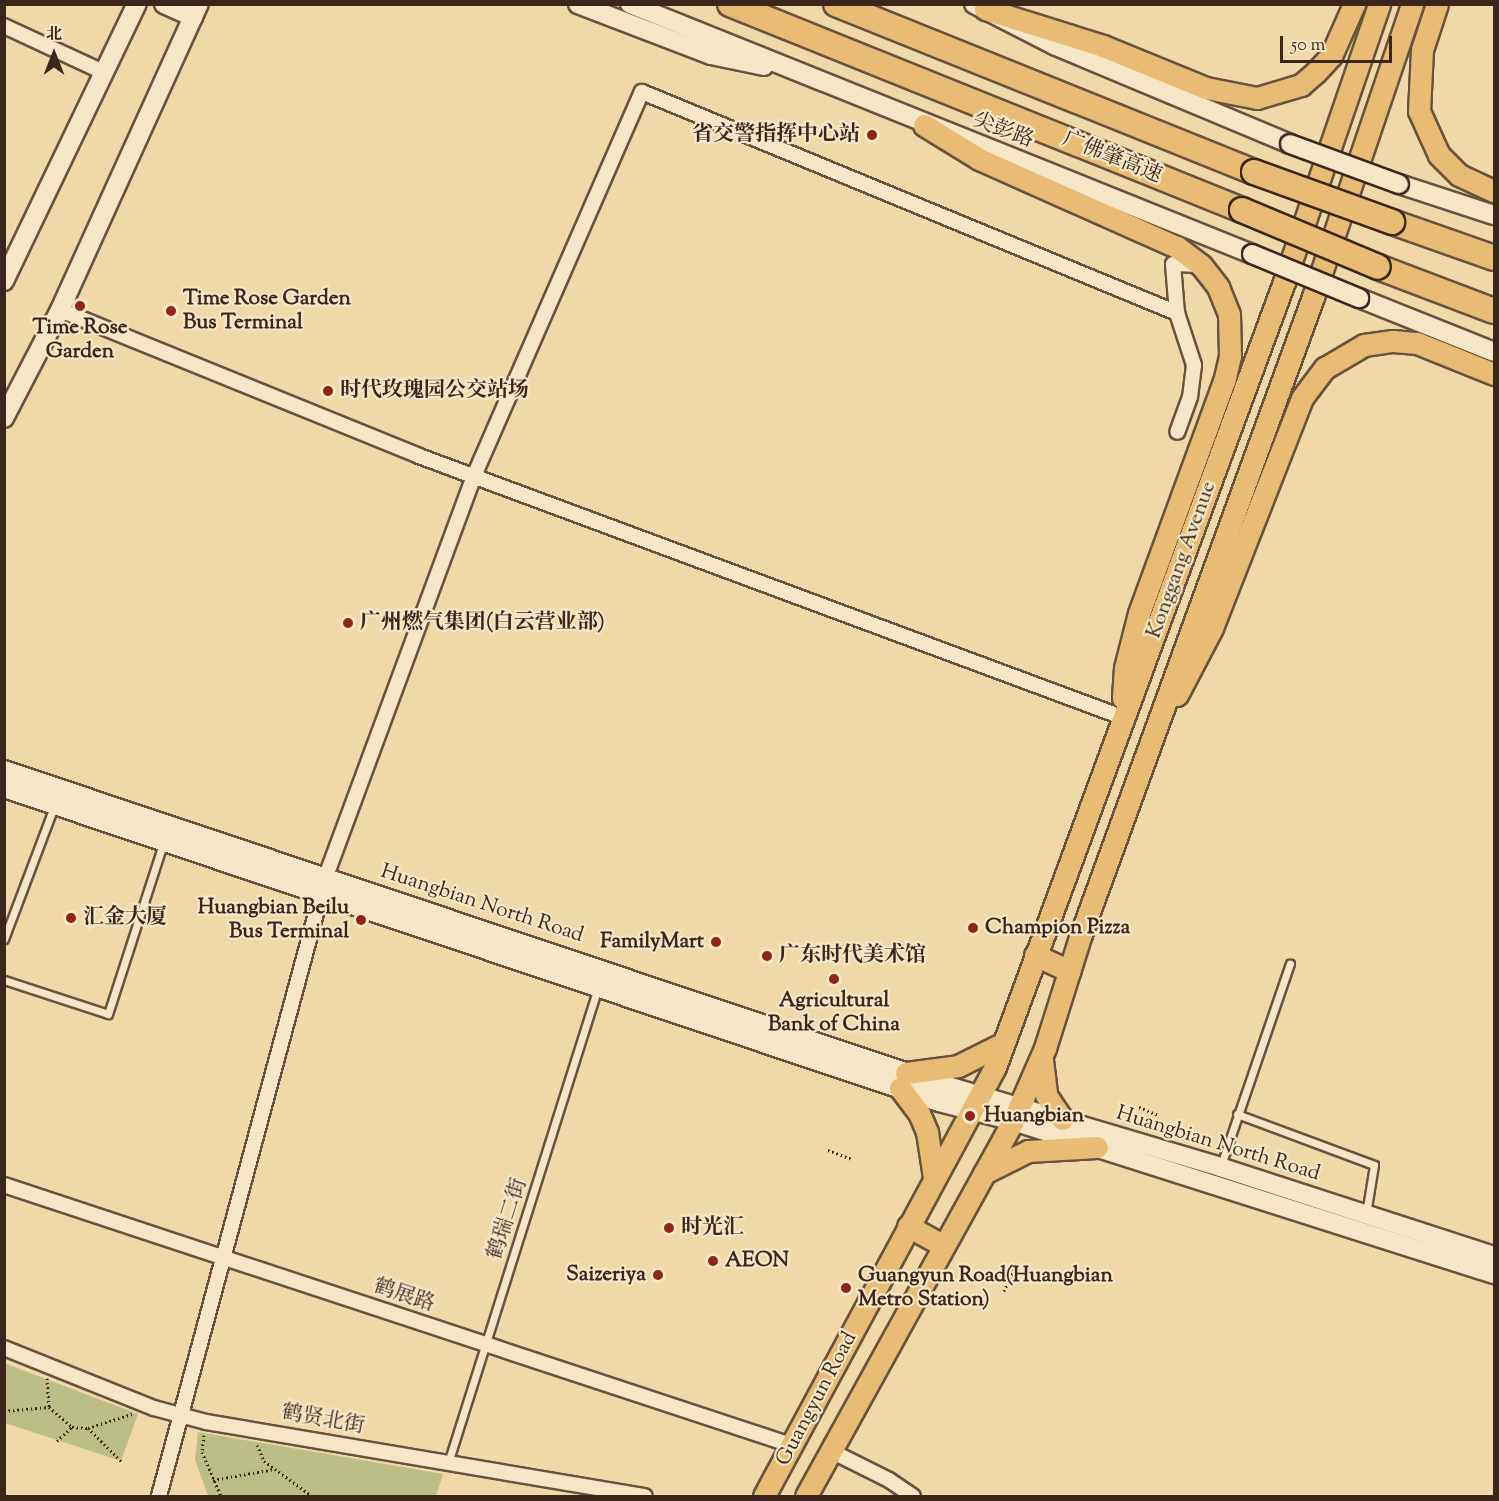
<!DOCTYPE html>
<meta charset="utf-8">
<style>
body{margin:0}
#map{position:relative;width:1499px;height:1501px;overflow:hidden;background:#f0d8a8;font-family:"Sorts Mill Goudy","Noto Serif SC",serif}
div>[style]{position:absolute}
.green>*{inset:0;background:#bbbe86}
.path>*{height:3px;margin-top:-1.5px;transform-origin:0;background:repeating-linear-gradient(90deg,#3b261c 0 1.5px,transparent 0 4.5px)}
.roads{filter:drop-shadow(2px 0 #68523f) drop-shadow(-2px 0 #68523f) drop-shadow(0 2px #68523f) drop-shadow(0 -2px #68523f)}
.lane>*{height:7px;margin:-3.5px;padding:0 3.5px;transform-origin:3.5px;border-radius:3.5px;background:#f5e6c6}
.street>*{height:14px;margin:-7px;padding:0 7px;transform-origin:7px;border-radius:7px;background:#f5e6c6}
.secondary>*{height:18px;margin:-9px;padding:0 9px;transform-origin:9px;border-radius:9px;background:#f5e6c6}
.primary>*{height:21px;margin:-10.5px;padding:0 10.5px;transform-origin:10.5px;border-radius:10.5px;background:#e8bc74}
.highway>*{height:24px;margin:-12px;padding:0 12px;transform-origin:12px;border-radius:12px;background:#e8bc74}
.bridges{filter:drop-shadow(2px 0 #3b261c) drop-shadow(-2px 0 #3b261c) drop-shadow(0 2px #3b261c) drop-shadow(0 -2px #3b261c)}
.secondary-bridge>*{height:18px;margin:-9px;padding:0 9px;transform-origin:9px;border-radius:9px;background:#f5e6c6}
.highway-bridge>*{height:24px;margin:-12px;padding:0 12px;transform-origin:12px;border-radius:12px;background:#e8bc74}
.dots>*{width:16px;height:16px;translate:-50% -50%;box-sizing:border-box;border:3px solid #f5e6c6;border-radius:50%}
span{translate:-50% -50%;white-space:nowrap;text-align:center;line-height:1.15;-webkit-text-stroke:4.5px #f5e6c6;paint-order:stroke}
.street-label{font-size:21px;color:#3b261c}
.poi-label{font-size:21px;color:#3b261c;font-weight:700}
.right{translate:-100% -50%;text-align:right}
.left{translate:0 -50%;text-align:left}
.frame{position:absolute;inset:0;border:6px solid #3b261c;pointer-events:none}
.north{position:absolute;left:24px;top:24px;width:60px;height:60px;-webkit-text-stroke:4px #f5e6c6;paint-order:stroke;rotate:0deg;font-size:16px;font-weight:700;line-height:24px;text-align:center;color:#3b261c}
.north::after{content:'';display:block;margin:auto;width:21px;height:27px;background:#3b261c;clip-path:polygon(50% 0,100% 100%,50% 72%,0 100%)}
.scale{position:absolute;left:1280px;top:36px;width:112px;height:27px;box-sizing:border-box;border:3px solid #3b261c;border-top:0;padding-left:8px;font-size:18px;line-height:21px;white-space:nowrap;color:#3b261c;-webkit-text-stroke:4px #f5e6c6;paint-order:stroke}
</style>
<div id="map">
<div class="green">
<i style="clip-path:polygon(4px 1363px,138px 1414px,121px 1461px,5px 1423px)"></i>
<i style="clip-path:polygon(198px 1432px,443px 1474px,436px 1496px,208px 1496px,195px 1459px)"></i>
</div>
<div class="path">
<i style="left:1139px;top:1107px;width:21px;rotate:23deg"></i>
<i style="left:828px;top:1150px;width:25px;rotate:21deg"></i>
<i style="left:1004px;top:1291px;width:29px;rotate:-65deg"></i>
<i style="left:47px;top:1378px;width:29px;rotate:86deg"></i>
<i style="left:4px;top:1411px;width:45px;rotate:-5.1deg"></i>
<i style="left:49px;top:1407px;width:30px;rotate:41deg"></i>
<i style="left:72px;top:1427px;width:16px;rotate:4deg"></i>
<i style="left:88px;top:1428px;width:46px;rotate:-17.7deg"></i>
<i style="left:88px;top:1428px;width:47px;rotate:45deg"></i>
<i style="left:204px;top:1435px;width:17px;rotate:97deg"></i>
<i style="left:202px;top:1452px;width:48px;rotate:66.6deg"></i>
<i style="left:57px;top:1441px;width:21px;rotate:-43deg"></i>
<i style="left:257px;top:1445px;width:17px;rotate:66deg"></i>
<i style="left:264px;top:1461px;width:59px;rotate:36.1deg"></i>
<i style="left:213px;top:1480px;width:63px;rotate:-10.1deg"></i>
</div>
<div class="roads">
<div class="lane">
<i style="left:4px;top:939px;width:141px;rotate:-69.3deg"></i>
<i style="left:4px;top:980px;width:109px;rotate:18.1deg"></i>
<i style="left:108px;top:1014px;width:179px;rotate:-72.1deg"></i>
<i style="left:1237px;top:1114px;width:146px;rotate:20.4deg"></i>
<i style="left:1374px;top:1165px;width:50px;rotate:99.3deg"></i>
<i style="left:1221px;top:1165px;width:213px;rotate:-71.1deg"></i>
<i style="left:448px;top:1463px;width:498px;rotate:-72.5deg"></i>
</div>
<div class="street">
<i style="left:4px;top:26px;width:109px;rotate:24.9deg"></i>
<i style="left:60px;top:310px;width:388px;rotate:22.1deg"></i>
<i style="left:419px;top:456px;width:750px;rotate:20.37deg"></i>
<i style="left:1177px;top:313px;width:49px;rotate:-94.7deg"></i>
<i style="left:1173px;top:264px;width:27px;rotate:2deg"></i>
<i style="left:4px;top:1185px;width:829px;rotate:18.28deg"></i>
<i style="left:4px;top:1348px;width:162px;rotate:21.8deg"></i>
<i style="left:154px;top:1408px;width:54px;rotate:15.1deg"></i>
<i style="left:206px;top:1422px;width:445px;rotate:9.6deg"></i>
<i style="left:831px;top:1451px;width:65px;rotate:26.6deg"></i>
<i style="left:889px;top:1480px;width:29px;rotate:34deg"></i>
<i style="left:159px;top:1496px;width:642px;rotate:-74.92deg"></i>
<i style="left:326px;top:876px;width:427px;rotate:-69.7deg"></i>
<i style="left:474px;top:476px;width:419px;rotate:-66.4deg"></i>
<i style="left:642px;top:92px;width:579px;rotate:22.44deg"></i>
<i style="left:1177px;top:313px;width:55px;rotate:71.9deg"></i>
<i style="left:1194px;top:365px;width:32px;rotate:97deg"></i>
<i style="left:1190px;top:397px;width:37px;rotate:110deg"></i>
</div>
<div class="secondary">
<i style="left:164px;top:4px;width:32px;rotate:24deg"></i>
<i style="left:578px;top:4px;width:142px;rotate:21deg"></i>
<i style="left:711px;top:55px;width:54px;rotate:11.7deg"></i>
<i style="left:630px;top:4px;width:670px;rotate:21.9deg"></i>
<i style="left:974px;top:4px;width:92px;rotate:27.1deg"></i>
<i style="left:1056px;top:46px;width:254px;rotate:22.7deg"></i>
<i style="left:1399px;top:184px;width:100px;rotate:18.1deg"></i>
<i style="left:4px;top:281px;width:307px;rotate:-64.4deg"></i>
<i style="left:1359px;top:298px;width:145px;rotate:21.8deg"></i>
<i style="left:4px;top:418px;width:122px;rotate:-62.6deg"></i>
<i style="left:60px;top:310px;width:336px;rotate:-65.6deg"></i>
<i style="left:4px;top:770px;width:991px;rotate:18.53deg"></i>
<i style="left:944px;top:1085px;width:288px;rotate:16.5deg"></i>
<i style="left:1220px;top:1167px;width:288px;rotate:18deg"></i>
<i style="left:4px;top:788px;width:986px;rotate:18.56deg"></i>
<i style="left:939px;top:1102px;width:76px;rotate:14.4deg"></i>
<i style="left:1013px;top:1121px;width:505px;rotate:17.65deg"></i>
</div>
<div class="primary">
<i style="left:1437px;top:4px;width:48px;rotate:108.1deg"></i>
<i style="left:1422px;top:50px;width:61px;rotate:92.8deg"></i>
<i style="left:1419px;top:111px;width:48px;rotate:65.6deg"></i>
<i style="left:1439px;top:155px;width:28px;rotate:45deg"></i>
<i style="left:1459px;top:175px;width:38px;rotate:25deg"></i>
<i style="left:985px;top:9px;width:124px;rotate:17.4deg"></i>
<i style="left:1103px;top:46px;width:111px;rotate:22.2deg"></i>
<i style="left:1206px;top:88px;width:52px;rotate:11.1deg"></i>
<i style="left:1257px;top:98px;width:46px;rotate:-16.5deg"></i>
<i style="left:1301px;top:85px;width:18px;rotate:-41deg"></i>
<i style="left:1315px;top:73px;width:23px;rotate:-47deg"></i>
<i style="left:1331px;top:56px;width:57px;rotate:-66.1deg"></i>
<i style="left:924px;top:125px;width:65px;rotate:31.7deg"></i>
<i style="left:979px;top:159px;width:217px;rotate:24deg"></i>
<i style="left:1177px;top:247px;width:30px;rotate:37deg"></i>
<i style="left:1201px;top:265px;width:28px;rotate:52deg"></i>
<i style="left:1218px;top:287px;width:29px;rotate:68deg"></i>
<i style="left:1229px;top:314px;width:42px;rotate:88.6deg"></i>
<i style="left:1230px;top:356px;width:26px;rotate:103deg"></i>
<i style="left:1224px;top:381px;width:247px;rotate:110.1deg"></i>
<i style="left:1139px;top:613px;width:57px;rotate:104.3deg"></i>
<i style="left:1125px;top:668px;width:30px;rotate:94deg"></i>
<i style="left:1177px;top:695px;width:76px;rotate:-62.4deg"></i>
<i style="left:1212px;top:628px;width:247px;rotate:-68.6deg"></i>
<i style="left:1302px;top:398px;width:38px;rotate:-53deg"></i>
<i style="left:1325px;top:368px;width:45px;rotate:-30.5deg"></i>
<i style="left:1364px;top:345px;width:29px;rotate:-8deg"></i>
<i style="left:1393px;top:341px;width:24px;rotate:5deg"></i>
<i style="left:1417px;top:343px;width:83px;rotate:21.9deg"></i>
<i style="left:1035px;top:955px;width:38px;rotate:25deg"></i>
<i style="left:1042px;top:1060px;width:35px;rotate:83deg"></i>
<i style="left:1046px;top:1095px;width:29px;rotate:56deg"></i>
<i style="left:906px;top:1073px;width:52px;rotate:-7.7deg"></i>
<i style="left:958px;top:1066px;width:51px;rotate:-26.6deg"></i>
<i style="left:900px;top:1088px;width:31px;rotate:53deg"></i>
<i style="left:919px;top:1113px;width:21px;rotate:67deg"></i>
<i style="left:927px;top:1132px;width:46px;rotate:81.2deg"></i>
<i style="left:984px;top:1173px;width:49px;rotate:-26.6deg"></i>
<i style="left:1028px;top:1151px;width:69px;rotate:-3.3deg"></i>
<i style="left:908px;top:1226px;width:41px;rotate:29.1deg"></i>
<i style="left:764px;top:1496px;width:487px;rotate:-61.7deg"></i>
<i style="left:995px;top:1067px;width:837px;rotate:-69.79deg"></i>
<i style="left:1284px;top:282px;width:294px;rotate:-71.1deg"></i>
<i style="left:806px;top:1496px;width:428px;rotate:-61.1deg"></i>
<i style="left:1013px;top:1121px;width:80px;rotate:-66.3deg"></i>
<i style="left:1045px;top:1048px;width:120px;rotate:-72.5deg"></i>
<i style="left:1081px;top:934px;width:678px;rotate:-69.99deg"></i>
<i style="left:1313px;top:297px;width:309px;rotate:-71.3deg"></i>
</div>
<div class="highway">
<i style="left:730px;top:4px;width:552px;rotate:21.92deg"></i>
<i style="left:836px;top:4px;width:450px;rotate:21.9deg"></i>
<i style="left:1392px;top:222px;width:108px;rotate:19.4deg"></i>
<i style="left:1378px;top:267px;width:124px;rotate:20.8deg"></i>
</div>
</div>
<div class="bridges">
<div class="secondary-bridge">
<i style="left:1290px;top:144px;width:116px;rotate:20.2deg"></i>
<i style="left:1252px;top:254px;width:116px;rotate:22.4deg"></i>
</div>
<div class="highway-bridge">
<i style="left:1254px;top:172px;width:147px;rotate:19.9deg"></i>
<i style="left:1242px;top:210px;width:147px;rotate:22.7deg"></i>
</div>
</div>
<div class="dots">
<i style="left:872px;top:135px;background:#8f2418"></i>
<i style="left:80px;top:306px;background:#8f2418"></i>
<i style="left:171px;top:311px;background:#8f2418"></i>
<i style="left:328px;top:391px;background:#8f2418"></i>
<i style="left:348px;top:623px;background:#8f2418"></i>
<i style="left:71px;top:918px;background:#8f2418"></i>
<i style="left:361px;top:920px;background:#8f2418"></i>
<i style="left:973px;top:928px;background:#8f2418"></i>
<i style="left:716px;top:942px;background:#8f2418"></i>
<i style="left:767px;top:956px;background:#8f2418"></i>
<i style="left:834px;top:979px;background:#8f2418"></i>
<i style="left:970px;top:1116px;background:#8f2418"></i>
<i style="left:669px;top:1228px;background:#8f2418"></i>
<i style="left:713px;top:1261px;background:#8f2418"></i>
<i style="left:658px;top:1275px;background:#8f2418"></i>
<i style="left:846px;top:1288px;background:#8f2418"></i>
</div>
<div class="street-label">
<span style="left:1003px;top:131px;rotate:21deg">尖彭路</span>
<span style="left:1112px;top:158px;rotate:22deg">广佛肇高速</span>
<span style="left:1182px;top:560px;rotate:-70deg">Konggang Avenue</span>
<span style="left:482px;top:904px;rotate:18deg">Huangbian North Road</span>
<span style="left:1218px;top:1144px;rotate:17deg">Huangbian North Road</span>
<span style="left:508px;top:1219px;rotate:-72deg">鹤瑞二街</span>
<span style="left:404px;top:1296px;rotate:18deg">鹤展路</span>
<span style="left:817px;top:1399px;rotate:-62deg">Guangyun Road</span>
<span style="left:323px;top:1420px;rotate:10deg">鹤贤北街</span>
</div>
<div class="poi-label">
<span class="right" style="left:860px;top:135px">省交警指挥中心站</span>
<span class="left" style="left:183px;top:311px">Time Rose Garden<br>Bus Terminal</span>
<span style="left:80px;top:340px">Time Rose<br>Garden</span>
<span class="left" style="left:340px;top:391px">时代玫瑰园公交站场</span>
<span class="left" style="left:360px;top:623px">广州燃气集团(白云营业部)</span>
<span class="right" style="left:349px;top:920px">Huangbian Beilu<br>Bus Terminal</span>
<span class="left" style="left:83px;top:918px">汇金大厦</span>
<span class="left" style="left:985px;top:928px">Champion Pizza</span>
<span class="right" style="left:704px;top:942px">FamilyMart</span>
<span class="left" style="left:779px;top:956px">广东时代美术馆</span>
<span style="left:834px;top:1013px">Agricultural<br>Bank of China</span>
<span class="left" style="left:984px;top:1116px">Huangbian</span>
<span class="left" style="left:681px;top:1228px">时光汇</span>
<span class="left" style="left:725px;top:1261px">AEON</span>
<span class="right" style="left:646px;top:1275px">Saizeriya</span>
<span class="left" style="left:858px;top:1288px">Guangyun Road(Huangbian<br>Metro Station)</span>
</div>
<div class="frame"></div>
<div class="north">北</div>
<div class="scale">50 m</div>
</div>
